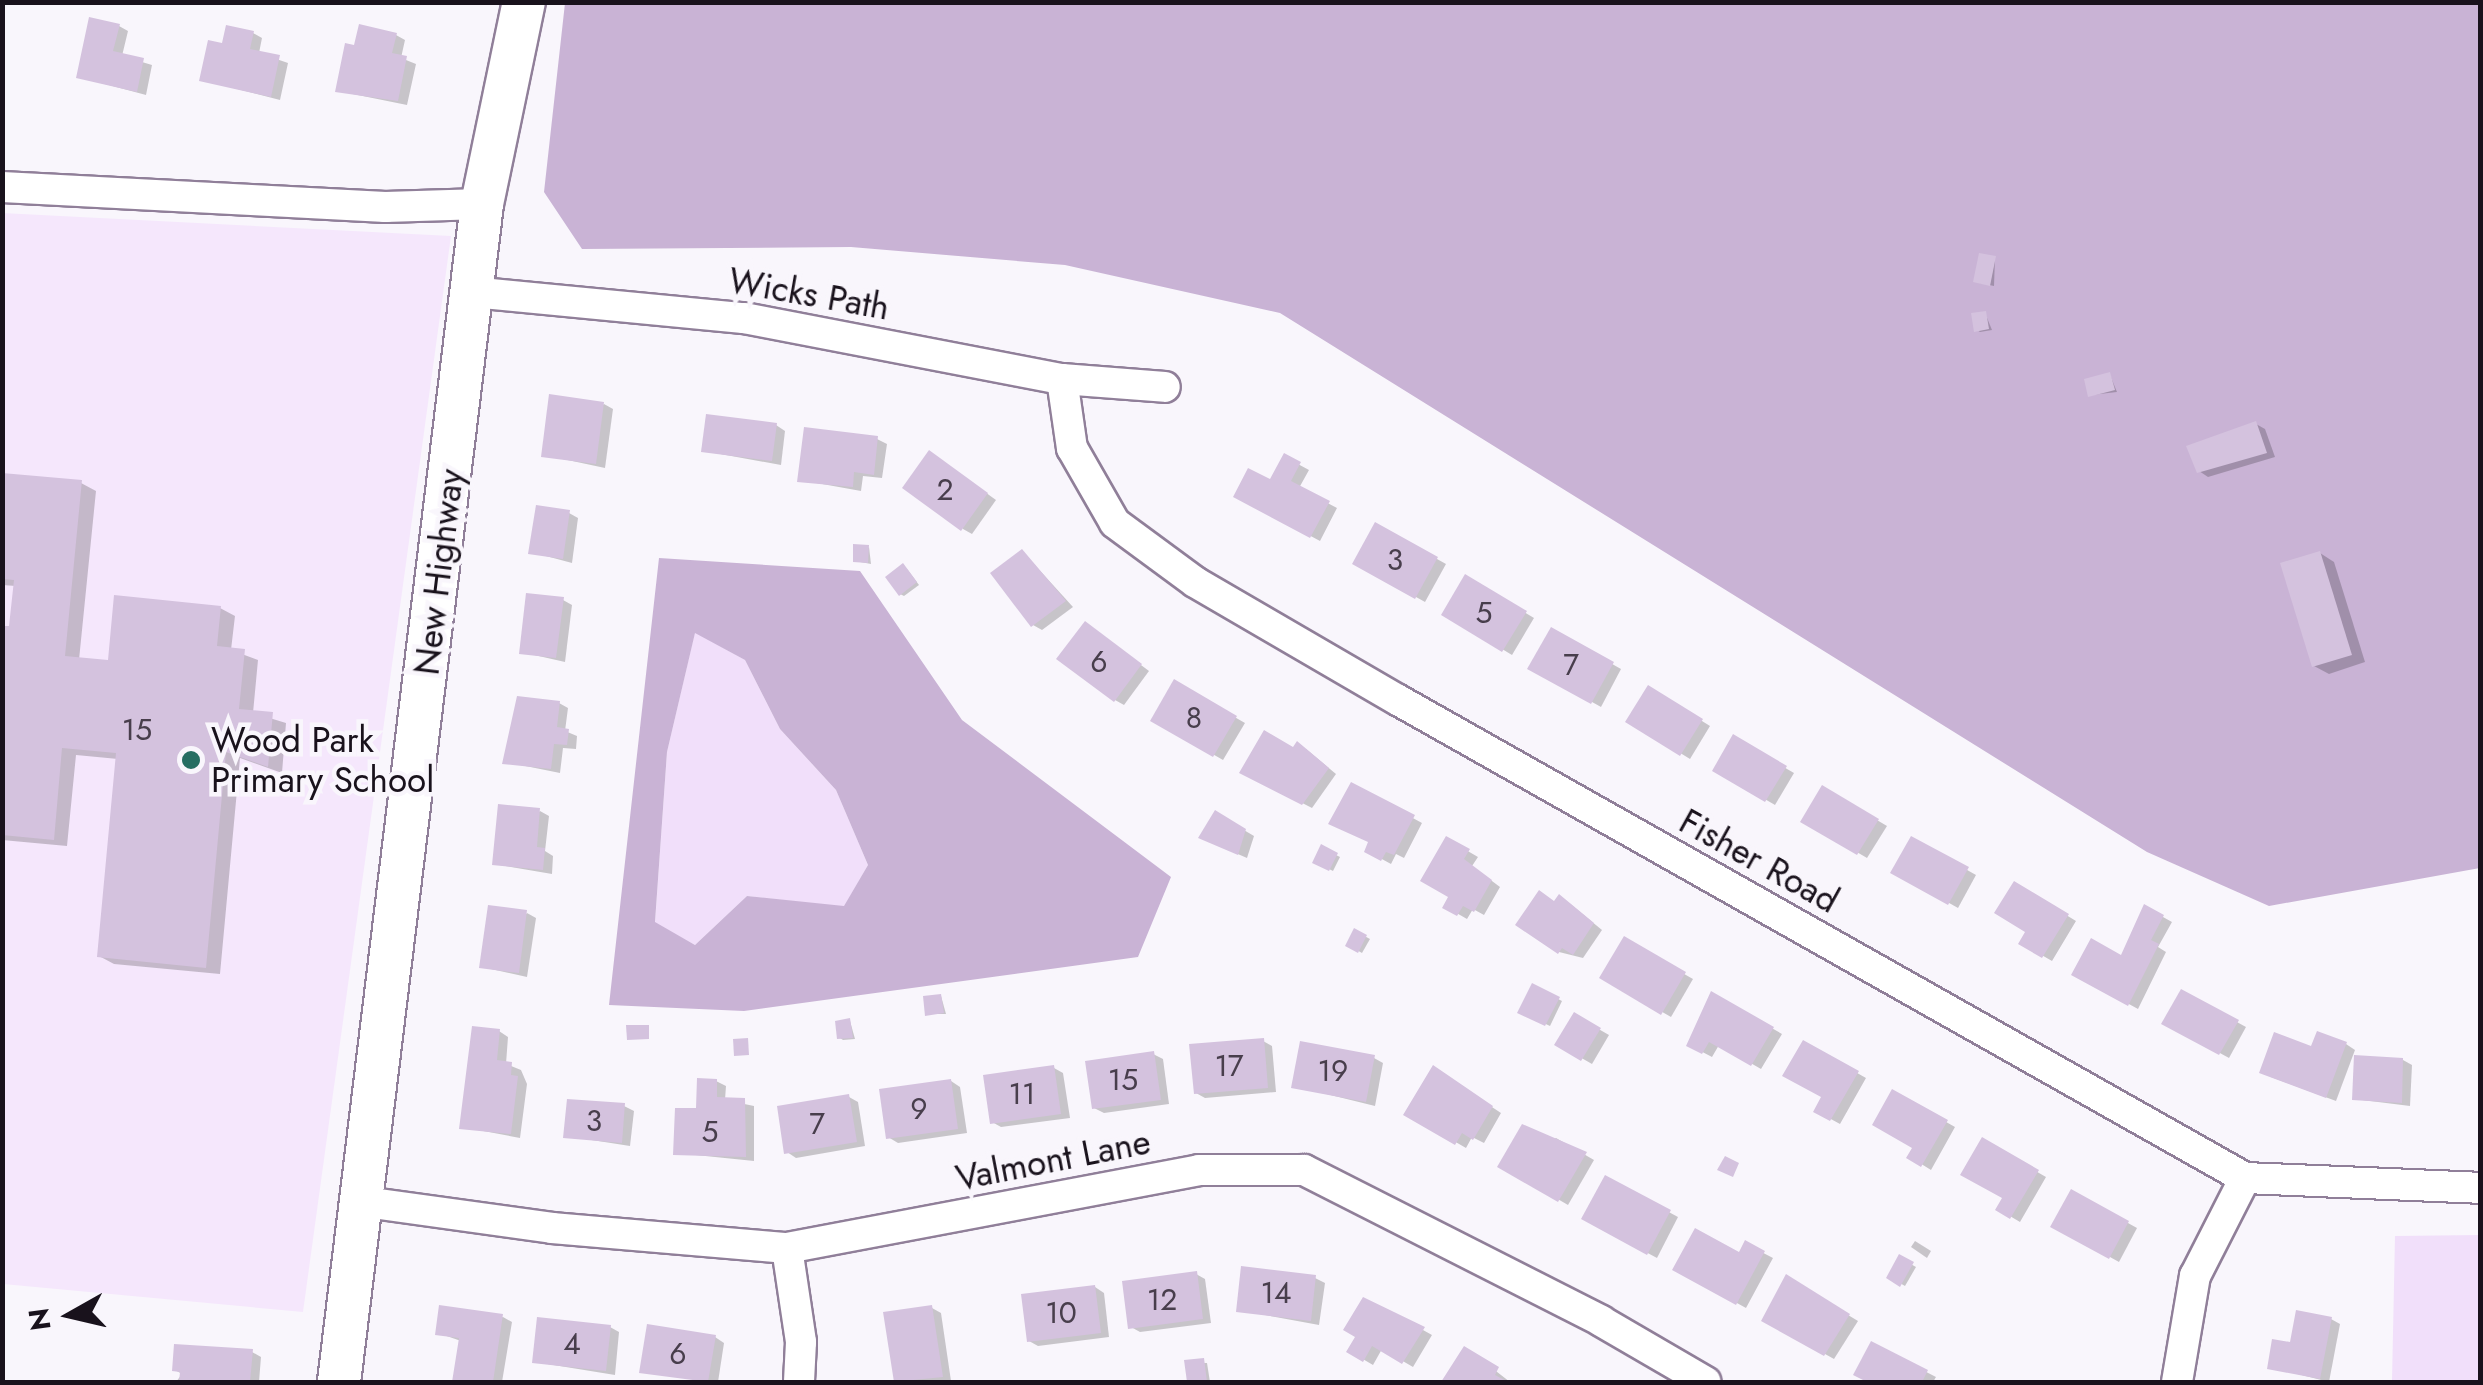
<!DOCTYPE html>
<style>
body{margin:0}
#map{position:relative;width:2483px;height:1385px;overflow:hidden;background:#f9f6fc;font-family:Jost,sans-serif}
div>[style]{position:absolute}
.built>*{inset:0;background:#f5e7fc}
.green>*{inset:0;background:#f1dffa}
.forest>*{inset:0;background:#c9b3d5}
.shadow>*{inset:0;background:#0003}
.building>*{inset:0;background:#d4c2de}
.roads{filter:drop-shadow(2px 0 #907f99) drop-shadow(-2px 0 #907f99) drop-shadow(0 2px #907f99) drop-shadow(0 -2px #907f99)}
.street>*{height:30px;margin:-15px;padding:0 15px;transform-origin:15px;border-radius:15px;background:#fff}
.secondary>*{height:42px;margin:-21px;padding:0 21px;transform-origin:21px;border-radius:21px;background:#fff}
.dots>*{width:28px;height:28px;translate:-50% -50%;box-sizing:border-box;border:5px solid #f9f6fc;border-radius:50%}
span{translate:-50% -50%;white-space:nowrap;text-align:center;line-height:1.15;-webkit-text-stroke:9px #f9f6fc;paint-order:stroke}
.number-label{font-size:30px;color:#483e4c}
.number-label span{-webkit-text-stroke-width:0}
.street-label{font-size:35px;color:#19121c}
.poi-label{font-size:35px;color:#19121c}
.left{translate:0 -50%;text-align:left}
.frame{position:absolute;inset:0;border:5px solid #19121c;pointer-events:none}
.north{position:absolute;left:20px;top:1265px;width:100px;height:100px;-webkit-text-stroke:8px #f9f6fc;paint-order:stroke;rotate:262deg;font-size:28px;font-weight:700;line-height:40px;text-align:center;color:#19121c}
.north::after{content:'';display:block;margin:auto;width:35px;height:45px;background:#19121c;clip-path:polygon(50% 0,100% 100%,50% 72%,0 100%)}
</style>
<div id="map">
<div class="built">
<i style="clip-path:polygon(2px 213px,451px 236px,303px 1312px,3px 1284px)"></i>
</div>
<div class="green">
<i style="clip-path:polygon(695px 632px,745px 660px,780px 729px,836px 790px,868px 865px,844px 907px,747px 896px,695px 945px,655px 923px,667px 752px)"></i>
<i style="clip-path:polygon(2480px 1235px,2480px 1382px,2392px 1382px,2395px 1236px)"></i>
</div>
<div class="forest">
<i style="clip-path:polygon(565px 3px,2480px 3px,2480px 868px,2269px 906px,2147px 852px,1280px 313px,1065px 265px,851px 247px,582px 249px,544px 192px)"></i>
<i style="clip-path:polygon(evenodd,659px 558px,860px 571px,962px 720px,1171px 877px,1138px 957px,744px 1011px,609px 1005px,659px 558px,695px 633px,745px 660px,780px 729px,836px 790px,868px 865px,844px 906px,747px 896px,695px 945px,655px 922px,667px 752px,695px 633px)"></i>
</div>
<div class="shadow">
<i style="clip-path:polygon(119px 26px,128px 31px,122px 56px,152px 65px,146px 95px,79px 77px)"></i>
<i style="clip-path:polygon(253px 33px,262px 38px,259px 53px,288px 63px,280px 100px,202px 80px,224px 46px)"></i>
<i style="clip-path:polygon(396px 35px,405px 40px,401px 58px,416px 64px,407px 105px,338px 91px,356px 48px)"></i>
<i style="clip-path:polygon(1995px 258px,1994px 286px,1980px 283px)"></i>
<i style="clip-path:polygon(1985px 313px,1992px 330px,1980px 332px,1977px 330px)"></i>
<i style="clip-path:polygon(2110px 375px,2117px 392px,2091px 395px)"></i>
<i style="clip-path:polygon(604px 404px,613px 409px,605px 468px,544px 455px)"></i>
<i style="clip-path:polygon(2256px 424px,2265px 429px,2275px 457px,2208px 477px,2199px 471px)"></i>
<i style="clip-path:polygon(776px 425px,785px 431px,781px 465px,704px 451px)"></i>
<i style="clip-path:polygon(877px 439px,887px 444px,882px 478px,863px 476px,861px 491px,800px 480px)"></i>
<i style="clip-path:polygon(1285px 457px,1309px 470px,1299px 488px,1337px 508px,1320px 541px,1236px 496px,1271px 483px)"></i>
<i style="clip-path:polygon(939px 459px,996px 500px,972px 534px,963px 529px)"></i>
<i style="clip-path:polygon(2px 475px,81px 483px,96px 491px,79px 660px,110px 663px,220px 608px,235px 616px,231px 650px,258px 660px,253px 713px,286px 723px,282px 773px,240px 758px,220px 974px,114px 964px,99px 956px,118px 759px,76px 755px,67px 846px,2px 840px,2px 628px,11px 629px,16px 586px,2px 585px)"></i>
<i style="clip-path:polygon(569px 513px,578px 518px,572px 563px,531px 552px)"></i>
<i style="clip-path:polygon(1376px 525px,1446px 564px,1425px 602px,1355px 563px)"></i>
<i style="clip-path:polygon(869px 547px,871px 564px,855px 561px)"></i>
<i style="clip-path:polygon(1023px 552px,1073px 607px,1042px 630px,1033px 625px)"></i>
<i style="clip-path:polygon(2320px 553px,2334px 562px,2365px 662px,2329px 674px,2314px 666px)"></i>
<i style="clip-path:polygon(907px 569px,919px 585px,904px 596px,900px 594px)"></i>
<i style="clip-path:polygon(1466px 577px,1534px 618px,1512px 655px,1444px 614px)"></i>
<i style="clip-path:polygon(563px 600px,572px 605px,565px 662px,521px 652px)"></i>
<i style="clip-path:polygon(1094px 630px,1149px 671px,1124px 705px,1115px 700px)"></i>
<i style="clip-path:polygon(1552px 630px,1621px 669px,1601px 707px,1531px 668px)"></i>
<i style="clip-path:polygon(1175px 683px,1245px 723px,1223px 760px,1153px 720px)"></i>
<i style="clip-path:polygon(1649px 688px,1710px 726px,1690px 759px,1628px 721px)"></i>
<i style="clip-path:polygon(559px 703px,568px 708px,565px 731px,577px 736px,576px 749px,563px 748px,560px 773px,505px 762px)"></i>
<i style="clip-path:polygon(1734px 738px,1794px 773px,1775px 805px,1715px 770px)"></i>
<i style="clip-path:polygon(1306px 749px,1336px 774px,1312px 808px,1242px 772px)"></i>
<i style="clip-path:polygon(1352px 785px,1422px 823px,1404px 858px,1396px 854px,1391px 864px,1367px 851px,1371px 842px)"></i>
<i style="clip-path:polygon(1823px 788px,1887px 826px,1867px 858px,1804px 821px)"></i>
<i style="clip-path:polygon(540px 811px,549px 816px,545px 851px,553px 856px,552px 874px,494px 864px)"></i>
<i style="clip-path:polygon(1215px 813px,1254px 836px,1247px 858px,1210px 842px)"></i>
<i style="clip-path:polygon(1447px 839px,1478px 857px,1472px 866px,1500px 887px,1484px 915px,1473px 909px,1467px 919px,1446px 907px,1452px 896px)"></i>
<i style="clip-path:polygon(1912px 839px,1976px 875px,1958px 908px,1894px 872px)"></i>
<i style="clip-path:polygon(1322px 848px,1340px 857px,1333px 871px,1315px 862px)"></i>
<i style="clip-path:polygon(2015px 884px,2076px 921px,2052px 961px,2021px 943px,2029px 931px)"></i>
<i style="clip-path:polygon(1569px 903px,1602px 930px,1583px 958px,1559px 952px,1556px 904px)"></i>
<i style="clip-path:polygon(2145px 907px,2172px 922px,2158px 947px,2166px 952px,2138px 1009px,2074px 974px,2123px 958px)"></i>
<i style="clip-path:polygon(527px 913px,536px 918px,527px 977px,482px 967px)"></i>
<i style="clip-path:polygon(1355px 931px,1370px 939px,1362px 953px,1348px 945px)"></i>
<i style="clip-path:polygon(1624px 940px,1693px 979px,1671px 1017px,1603px 978px)"></i>
<i style="clip-path:polygon(1533px 986px,1562px 1001px,1550px 1026px,1520px 1012px)"></i>
<i style="clip-path:polygon(2182px 992px,2246px 1027px,2229px 1058px,2165px 1023px)"></i>
<i style="clip-path:polygon(1712px 994px,1782px 1034px,1761px 1069px,1719px 1045px,1712px 1057px,1689px 1045px)"></i>
<i style="clip-path:polygon(941px 996px,946px 1014px,928px 1014px)"></i>
<i style="clip-path:polygon(1574px 1015px,1609px 1035px,1592px 1064px,1557px 1044px)"></i>
<i style="clip-path:polygon(850px 1021px,855px 1039px,843px 1040px,840px 1038px)"></i>
<i style="clip-path:polygon(499px 1031px,508px 1037px,506px 1064px,521px 1070px,527px 1084px,520px 1138px,462px 1127px)"></i>
<i style="clip-path:polygon(1263px 1041px,1272px 1046px,1276px 1092px,1205px 1098px,1196px 1093px)"></i>
<i style="clip-path:polygon(1804px 1043px,1866px 1078px,1840px 1124px,1816px 1111px,1825px 1096px)"></i>
<i style="clip-path:polygon(2346px 1044px,2355px 1050px,2336px 1101px,2271px 1077px,2313px 1049px)"></i>
<i style="clip-path:polygon(1153px 1054px,1163px 1059px,1169px 1104px,1104px 1113px,1094px 1108px)"></i>
<i style="clip-path:polygon(1374px 1058px,1383px 1063px,1375px 1106px,1294px 1086px)"></i>
<i style="clip-path:polygon(2403px 1060px,2412px 1065px,2410px 1106px,2354px 1099px)"></i>
<i style="clip-path:polygon(1054px 1068px,1063px 1073px,1070px 1118px,1001px 1127px,992px 1122px)"></i>
<i style="clip-path:polygon(1442px 1074px,1501px 1113px,1484px 1143px,1472px 1137px,1466px 1148px,1407px 1114px)"></i>
<i style="clip-path:polygon(716px 1081px,726px 1086px,725px 1100px,754px 1106px,754px 1161px,676px 1153px)"></i>
<i style="clip-path:polygon(951px 1081px,960px 1087px,967px 1133px,898px 1143px,888px 1137px)"></i>
<i style="clip-path:polygon(1893px 1092px,1955px 1127px,1931px 1170px,1910px 1157px,1916px 1147px)"></i>
<i style="clip-path:polygon(849px 1097px,858px 1102px,865px 1146px,796px 1158px,787px 1152px)"></i>
<i style="clip-path:polygon(624px 1106px,634px 1111px,630px 1146px,566px 1136px)"></i>
<i style="clip-path:polygon(1556px 1138px,1594px 1160px,1568px 1205px,1501px 1166px)"></i>
<i style="clip-path:polygon(1983px 1141px,2046px 1177px,2020px 1222px,1998px 1209px,2005px 1197px)"></i>
<i style="clip-path:polygon(1606px 1178px,1678px 1217px,1657px 1258px,1584px 1219px)"></i>
<i style="clip-path:polygon(2072px 1192px,2137px 1228px,2119px 1262px,2054px 1226px)"></i>
<i style="clip-path:polygon(1915px 1241px,1931px 1251px,1927px 1258px,1911px 1247px)"></i>
<i style="clip-path:polygon(1746px 1244px,1773px 1258px,1746px 1308px,1675px 1269px,1740px 1255px)"></i>
<i style="clip-path:polygon(1900px 1258px,1916px 1267px,1905px 1286px,1889px 1277px)"></i>
<i style="clip-path:polygon(1196px 1274px,1205px 1279px,1211px 1323px,1140px 1332px,1131px 1327px)"></i>
<i style="clip-path:polygon(1315px 1278px,1325px 1283px,1319px 1325px,1238px 1310px)"></i>
<i style="clip-path:polygon(1787px 1278px,1858px 1321px,1834px 1359px,1764px 1320px)"></i>
<i style="clip-path:polygon(1095px 1287px,1104px 1293px,1109px 1337px,1038px 1346px,1029px 1341px)"></i>
<i style="clip-path:polygon(932px 1308px,941px 1313px,951px 1381px,897px 1382px,886px 1314px)"></i>
<i style="clip-path:polygon(503px 1317px,512px 1322px,502px 1382px,455px 1382px,461px 1341px,438px 1333px)"></i>
<i style="clip-path:polygon(2331px 1319px,2340px 1324px,2329px 1382px,2270px 1367px)"></i>
<i style="clip-path:polygon(610px 1327px,619px 1332px,615px 1375px,535px 1362px)"></i>
<i style="clip-path:polygon(1423px 1330px,1432px 1335px,1413px 1367px,1382px 1349px,1373px 1365px,1349px 1351px)"></i>
<i style="clip-path:polygon(715px 1337px,724px 1343px,718px 1382px,642px 1372px)"></i>
<i style="clip-path:polygon(1872px 1344px,1936px 1377px,1933px 1382px,1871px 1382px,1856px 1374px)"></i>
<i style="clip-path:polygon(252px 1352px,261px 1357px,259px 1382px,176px 1382px,182px 1374px,175px 1370px)"></i>
<i style="clip-path:polygon(1474px 1354px,1510px 1382px,1445px 1381px)"></i>
<i style="clip-path:polygon(1187px 1363px,1207px 1363px,1210px 1382px,1190px 1382px)"></i>
</div>
<div class="building">
<i style="clip-path:polygon(89px 17px,120px 24px,113px 51px,144px 58px,137px 92px,76px 78px)"></i>
<i style="clip-path:polygon(359px 24px,397px 33px,392px 53px,407px 56px,398px 101px,335px 92px,345px 43px,354px 45px)"></i>
<i style="clip-path:polygon(226px 25px,254px 31px,250px 49px,280px 55px,271px 97px,199px 81px,208px 40px,222px 43px)"></i>
<i style="clip-path:polygon(1979px 253px,1996px 256px,1990px 286px,1973px 282px)"></i>
<i style="clip-path:polygon(1986px 311px,1989px 329px,1974px 332px,1971px 313px)"></i>
<i style="clip-path:polygon(2110px 372px,2115px 390px,2088px 397px,2084px 379px)"></i>
<i style="clip-path:polygon(549px 394px,604px 402px,596px 464px,541px 457px)"></i>
<i style="clip-path:polygon(706px 414px,777px 423px,772px 461px,701px 452px)"></i>
<i style="clip-path:polygon(2256px 421px,2267px 453px,2197px 473px,2186px 446px)"></i>
<i style="clip-path:polygon(804px 427px,878px 436px,874px 475px,854px 472px,853px 487px,797px 482px)"></i>
<i style="clip-path:polygon(929px 450px,988px 493px,961px 531px,902px 488px)"></i>
<i style="clip-path:polygon(1284px 453px,1301px 462px,1291px 481px,1330px 501px,1310px 538px,1233px 497px,1248px 468px,1270px 479px)"></i>
<i style="clip-path:polygon(2px 473px,82px 480px,65px 656px,108px 660px,114px 595px,221px 606px,217px 646px,245px 649px,239px 709px,273px 712px,268px 767px,226px 752px,206px 968px,97px 957px,116px 753px,62px 748px,54px 840px,2px 835px,2px 626px,9px 626px,14px 580px,2px 579px)"></i>
<i style="clip-path:polygon(536px 505px,570px 510px,563px 559px,528px 554px)"></i>
<i style="clip-path:polygon(1375px 522px,1438px 557px,1415px 599px,1352px 564px)"></i>
<i style="clip-path:polygon(853px 544px,869px 545px,868px 563px,853px 562px)"></i>
<i style="clip-path:polygon(1022px 549px,1066px 601px,1031px 627px,990px 573px)"></i>
<i style="clip-path:polygon(2320px 551px,2352px 655px,2312px 667px,2280px 563px)"></i>
<i style="clip-path:polygon(903px 563px,917px 582px,899px 596px,885px 577px)"></i>
<i style="clip-path:polygon(1465px 574px,1527px 611px,1502px 652px,1441px 615px)"></i>
<i style="clip-path:polygon(526px 593px,564px 597px,556px 658px,519px 654px)"></i>
<i style="clip-path:polygon(1085px 621px,1142px 664px,1114px 702px,1056px 659px)"></i>
<i style="clip-path:polygon(1551px 627px,1614px 662px,1591px 704px,1527px 669px)"></i>
<i style="clip-path:polygon(1174px 679px,1237px 716px,1213px 757px,1150px 721px)"></i>
<i style="clip-path:polygon(1648px 685px,1703px 719px,1680px 756px,1625px 722px)"></i>
<i style="clip-path:polygon(517px 696px,560px 701px,557px 727px,569px 729px,567px 745px,554px 744px,551px 769px,502px 764px)"></i>
<i style="clip-path:polygon(1264px 730px,1293px 747px,1297px 741px,1329px 768px,1302px 805px,1239px 773px)"></i>
<i style="clip-path:polygon(1733px 734px,1787px 766px,1765px 802px,1712px 771px)"></i>
<i style="clip-path:polygon(1351px 782px,1415px 815px,1394px 855px,1386px 852px,1381px 861px,1364px 852px,1368px 842px,1328px 824px)"></i>
<i style="clip-path:polygon(1822px 785px,1879px 819px,1857px 855px,1800px 822px)"></i>
<i style="clip-path:polygon(498px 804px,540px 808px,537px 847px,545px 848px,543px 870px,492px 865px)"></i>
<i style="clip-path:polygon(1215px 810px,1246px 829px,1238px 855px,1198px 838px)"></i>
<i style="clip-path:polygon(1446px 836px,1470px 849px,1464px 859px,1492px 880px,1474px 912px,1463px 906px,1457px 916px,1442px 908px,1448px 897px,1420px 881px)"></i>
<i style="clip-path:polygon(1911px 836px,1969px 867px,1948px 905px,1890px 873px)"></i>
<i style="clip-path:polygon(1321px 844px,1338px 853px,1329px 871px,1312px 863px)"></i>
<i style="clip-path:polygon(2014px 881px,2069px 914px,2042px 958px,2018px 944px,2025px 932px,1994px 913px)"></i>
<i style="clip-path:polygon(1539px 890px,1554px 901px,1559px 894px,1594px 923px,1573px 955px,1562px 948px,1558px 954px,1515px 925px)"></i>
<i style="clip-path:polygon(2144px 904px,2164px 915px,2151px 940px,2159px 944px,2128px 1006px,2071px 975px,2091px 938px,2121px 955px)"></i>
<i style="clip-path:polygon(488px 905px,527px 910px,519px 973px,479px 968px)"></i>
<i style="clip-path:polygon(1354px 928px,1367px 935px,1358px 953px,1345px 946px)"></i>
<i style="clip-path:polygon(1624px 936px,1686px 972px,1661px 1015px,1599px 978px)"></i>
<i style="clip-path:polygon(1532px 983px,1560px 997px,1545px 1026px,1517px 1013px)"></i>
<i style="clip-path:polygon(2181px 989px,2239px 1020px,2219px 1055px,2161px 1024px)"></i>
<i style="clip-path:polygon(1711px 991px,1774px 1027px,1751px 1066px,1709px 1042px,1702px 1054px,1686px 1046px)"></i>
<i style="clip-path:polygon(941px 994px,944px 1013px,925px 1016px,923px 996px)"></i>
<i style="clip-path:polygon(1574px 1012px,1601px 1028px,1581px 1061px,1554px 1045px)"></i>
<i style="clip-path:polygon(850px 1018px,853px 1038px,837px 1039px,835px 1021px)"></i>
<i style="clip-path:polygon(626px 1025px,649px 1025px,649px 1039px,627px 1040px)"></i>
<i style="clip-path:polygon(472px 1026px,500px 1029px,497px 1060px,512px 1062px,511px 1075px,518px 1076px,511px 1134px,459px 1129px)"></i>
<i style="clip-path:polygon(2317px 1031px,2347px 1042px,2326px 1098px,2259px 1073px,2274px 1032px,2311px 1046px)"></i>
<i style="clip-path:polygon(748px 1038px,749px 1055px,734px 1056px,733px 1039px)"></i>
<i style="clip-path:polygon(1264px 1038px,1268px 1088px,1194px 1094px,1189px 1044px)"></i>
<i style="clip-path:polygon(1803px 1040px,1859px 1071px,1830px 1121px,1813px 1112px,1821px 1097px,1782px 1076px)"></i>
<i style="clip-path:polygon(1300px 1041px,1375px 1055px,1366px 1102px,1291px 1088px)"></i>
<i style="clip-path:polygon(1154px 1051px,1161px 1100px,1092px 1109px,1085px 1061px)"></i>
<i style="clip-path:polygon(2354px 1055px,2403px 1058px,2402px 1103px,2352px 1100px)"></i>
<i style="clip-path:polygon(1054px 1065px,1061px 1114px,990px 1124px,983px 1075px)"></i>
<i style="clip-path:polygon(1433px 1065px,1493px 1106px,1473px 1140px,1462px 1133px,1455px 1145px,1403px 1115px)"></i>
<i style="clip-path:polygon(697px 1078px,717px 1079px,717px 1097px,745px 1098px,746px 1157px,673px 1155px,675px 1108px,696px 1108px)"></i>
<i style="clip-path:polygon(951px 1079px,958px 1129px,886px 1139px,879px 1089px)"></i>
<i style="clip-path:polygon(1892px 1089px,1948px 1120px,1921px 1167px,1906px 1158px,1912px 1148px,1872px 1125px)"></i>
<i style="clip-path:polygon(849px 1094px,857px 1142px,784px 1154px,777px 1106px)"></i>
<i style="clip-path:polygon(567px 1099px,625px 1103px,622px 1143px,563px 1138px)"></i>
<i style="clip-path:polygon(1522px 1124px,1587px 1152px,1558px 1202px,1497px 1167px)"></i>
<i style="clip-path:polygon(1982px 1137px,2039px 1170px,2010px 1219px,1995px 1210px,2002px 1198px,1960px 1175px)"></i>
<i style="clip-path:polygon(1725px 1156px,1739px 1163px,1733px 1177px,1717px 1170px)"></i>
<i style="clip-path:polygon(1605px 1175px,1671px 1210px,1647px 1255px,1581px 1219px)"></i>
<i style="clip-path:polygon(2071px 1189px,2129px 1221px,2109px 1259px,2050px 1227px)"></i>
<i style="clip-path:polygon(1695px 1228px,1739px 1252px,1745px 1240px,1765px 1251px,1736px 1305px,1672px 1270px)"></i>
<i style="clip-path:polygon(1899px 1254px,1914px 1262px,1900px 1287px,1886px 1278px)"></i>
<i style="clip-path:polygon(1241px 1266px,1316px 1275px,1311px 1321px,1236px 1312px)"></i>
<i style="clip-path:polygon(1197px 1271px,1203px 1319px,1128px 1329px,1122px 1281px)"></i>
<i style="clip-path:polygon(1786px 1274px,1850px 1314px,1824px 1356px,1761px 1321px)"></i>
<i style="clip-path:polygon(1095px 1285px,1101px 1333px,1027px 1342px,1021px 1294px)"></i>
<i style="clip-path:polygon(1363px 1297px,1425px 1327px,1402px 1364px,1372px 1346px,1363px 1362px,1346px 1352px,1355px 1337px,1343px 1330px)"></i>
<i style="clip-path:polygon(439px 1305px,503px 1314px,493px 1382px,452px 1382px,459px 1338px,435px 1335px)"></i>
<i style="clip-path:polygon(932px 1305px,943px 1377px,894px 1382px,883px 1312px)"></i>
<i style="clip-path:polygon(2296px 1310px,2332px 1317px,2320px 1379px,2267px 1369px,2272px 1339px,2290px 1342px)"></i>
<i style="clip-path:polygon(537px 1317px,611px 1325px,606px 1371px,532px 1363px)"></i>
<i style="clip-path:polygon(647px 1324px,716px 1335px,708px 1382px,639px 1373px)"></i>
<i style="clip-path:polygon(1871px 1341px,1928px 1370px,1922px 1382px,1867px 1382px,1853px 1375px)"></i>
<i style="clip-path:polygon(174px 1344px,253px 1349px,250px 1382px,179px 1382px,180px 1372px,172px 1371px)"></i>
<i style="clip-path:polygon(1464px 1346px,1499px 1367px,1495px 1375px,1508px 1382px,1441px 1382px)"></i>
<i style="clip-path:polygon(1204px 1358px,1207px 1382px,1187px 1382px,1184px 1360px)"></i>
</div>
<div class="roads">
<div class="street">
<i style="left:2px;top:187px;width:384px;rotate:3deg"></i>
<i style="left:385px;top:207px;width:97px;rotate:-1.8deg"></i>
<i style="left:472px;top:292px;width:273px;rotate:5.5deg"></i>
<i style="left:744px;top:318px;width:324px;rotate:10.9deg"></i>
<i style="left:1062px;top:379px;width:103px;rotate:4.4deg"></i>
<i style="left:1062px;top:379px;width:70px;rotate:81.8deg"></i>
<i style="left:1072px;top:448px;width:86px;rotate:60.2deg"></i>
<i style="left:1115px;top:523px;width:99px;rotate:36.4deg"></i>
<i style="left:1195px;top:582px;width:235px;rotate:30.2deg"></i>
<i style="left:1398px;top:700px;width:973px;rotate:29.44deg"></i>
<i style="left:2245px;top:1178px;width:235px;rotate:2.4deg"></i>
<i style="left:365px;top:1202px;width:189px;rotate:7.9deg"></i>
<i style="left:552px;top:1228px;width:236px;rotate:4.9deg"></i>
<i style="left:787px;top:1248px;width:419px;rotate:-10.7deg"></i>
<i style="left:1199px;top:1170px;width:105px"></i>
<i style="left:1304px;top:1170px;width:333px;rotate:26.9deg"></i>
<i style="left:1601px;top:1321px;width:121px;rotate:30.2deg"></i>
<i style="left:787px;top:1248px;width:95px;rotate:81.5deg"></i>
<i style="left:801px;top:1342px;width:40px;rotate:92.9deg"></i>
<i style="left:2177px;top:1382px;width:108px;rotate:-80.4deg"></i>
<i style="left:2195px;top:1276px;width:110px;rotate:-63deg"></i>
</div>
<div class="secondary">
<i style="left:339px;top:1382px;width:1187px;rotate:-83.08deg"></i>
<i style="left:482px;top:204px;width:206px;rotate:-78.3deg"></i>
</div>
</div>
<div class="dots">
<i style="left:191px;top:760px;background:#266d62"></i>
</div>
<div class="number-label">
<span style="left:945px;top:490px">2</span>
<span style="left:1395px;top:560px">3</span>
<span style="left:1484px;top:613px">5</span>
<span style="left:1099px;top:662px">6</span>
<span style="left:1571px;top:665px">7</span>
<span style="left:1194px;top:718px">8</span>
<span style="left:137px;top:730px">15</span>
<span style="left:1229px;top:1066px">17</span>
<span style="left:1333px;top:1071px">19</span>
<span style="left:1123px;top:1080px">15</span>
<span style="left:1022px;top:1094px">11</span>
<span style="left:919px;top:1109px">9</span>
<span style="left:594px;top:1121px">3</span>
<span style="left:817px;top:1124px">7</span>
<span style="left:710px;top:1132px">5</span>
<span style="left:1276px;top:1293px">14</span>
<span style="left:1162px;top:1300px">12</span>
<span style="left:1061px;top:1313px">10</span>
<span style="left:572px;top:1344px">4</span>
<span style="left:678px;top:1354px">6</span>
</div>
<div class="street-label">
<span style="left:809px;top:294px;rotate:10deg">Wicks Path</span>
<span style="left:439px;top:572px;rotate:-83deg">New Highway</span>
<span style="left:1759px;top:861px;rotate:29deg">Fisher Road</span>
<span style="left:1053px;top:1160px;rotate:-11deg">Valmont Lane</span>
</div>
<div class="poi-label">
<span class="left" style="left:211px;top:760px">Wood Park<br>Primary School</span>
</div>
<div class="frame"></div>
<div class="north">N</div>
</div>
